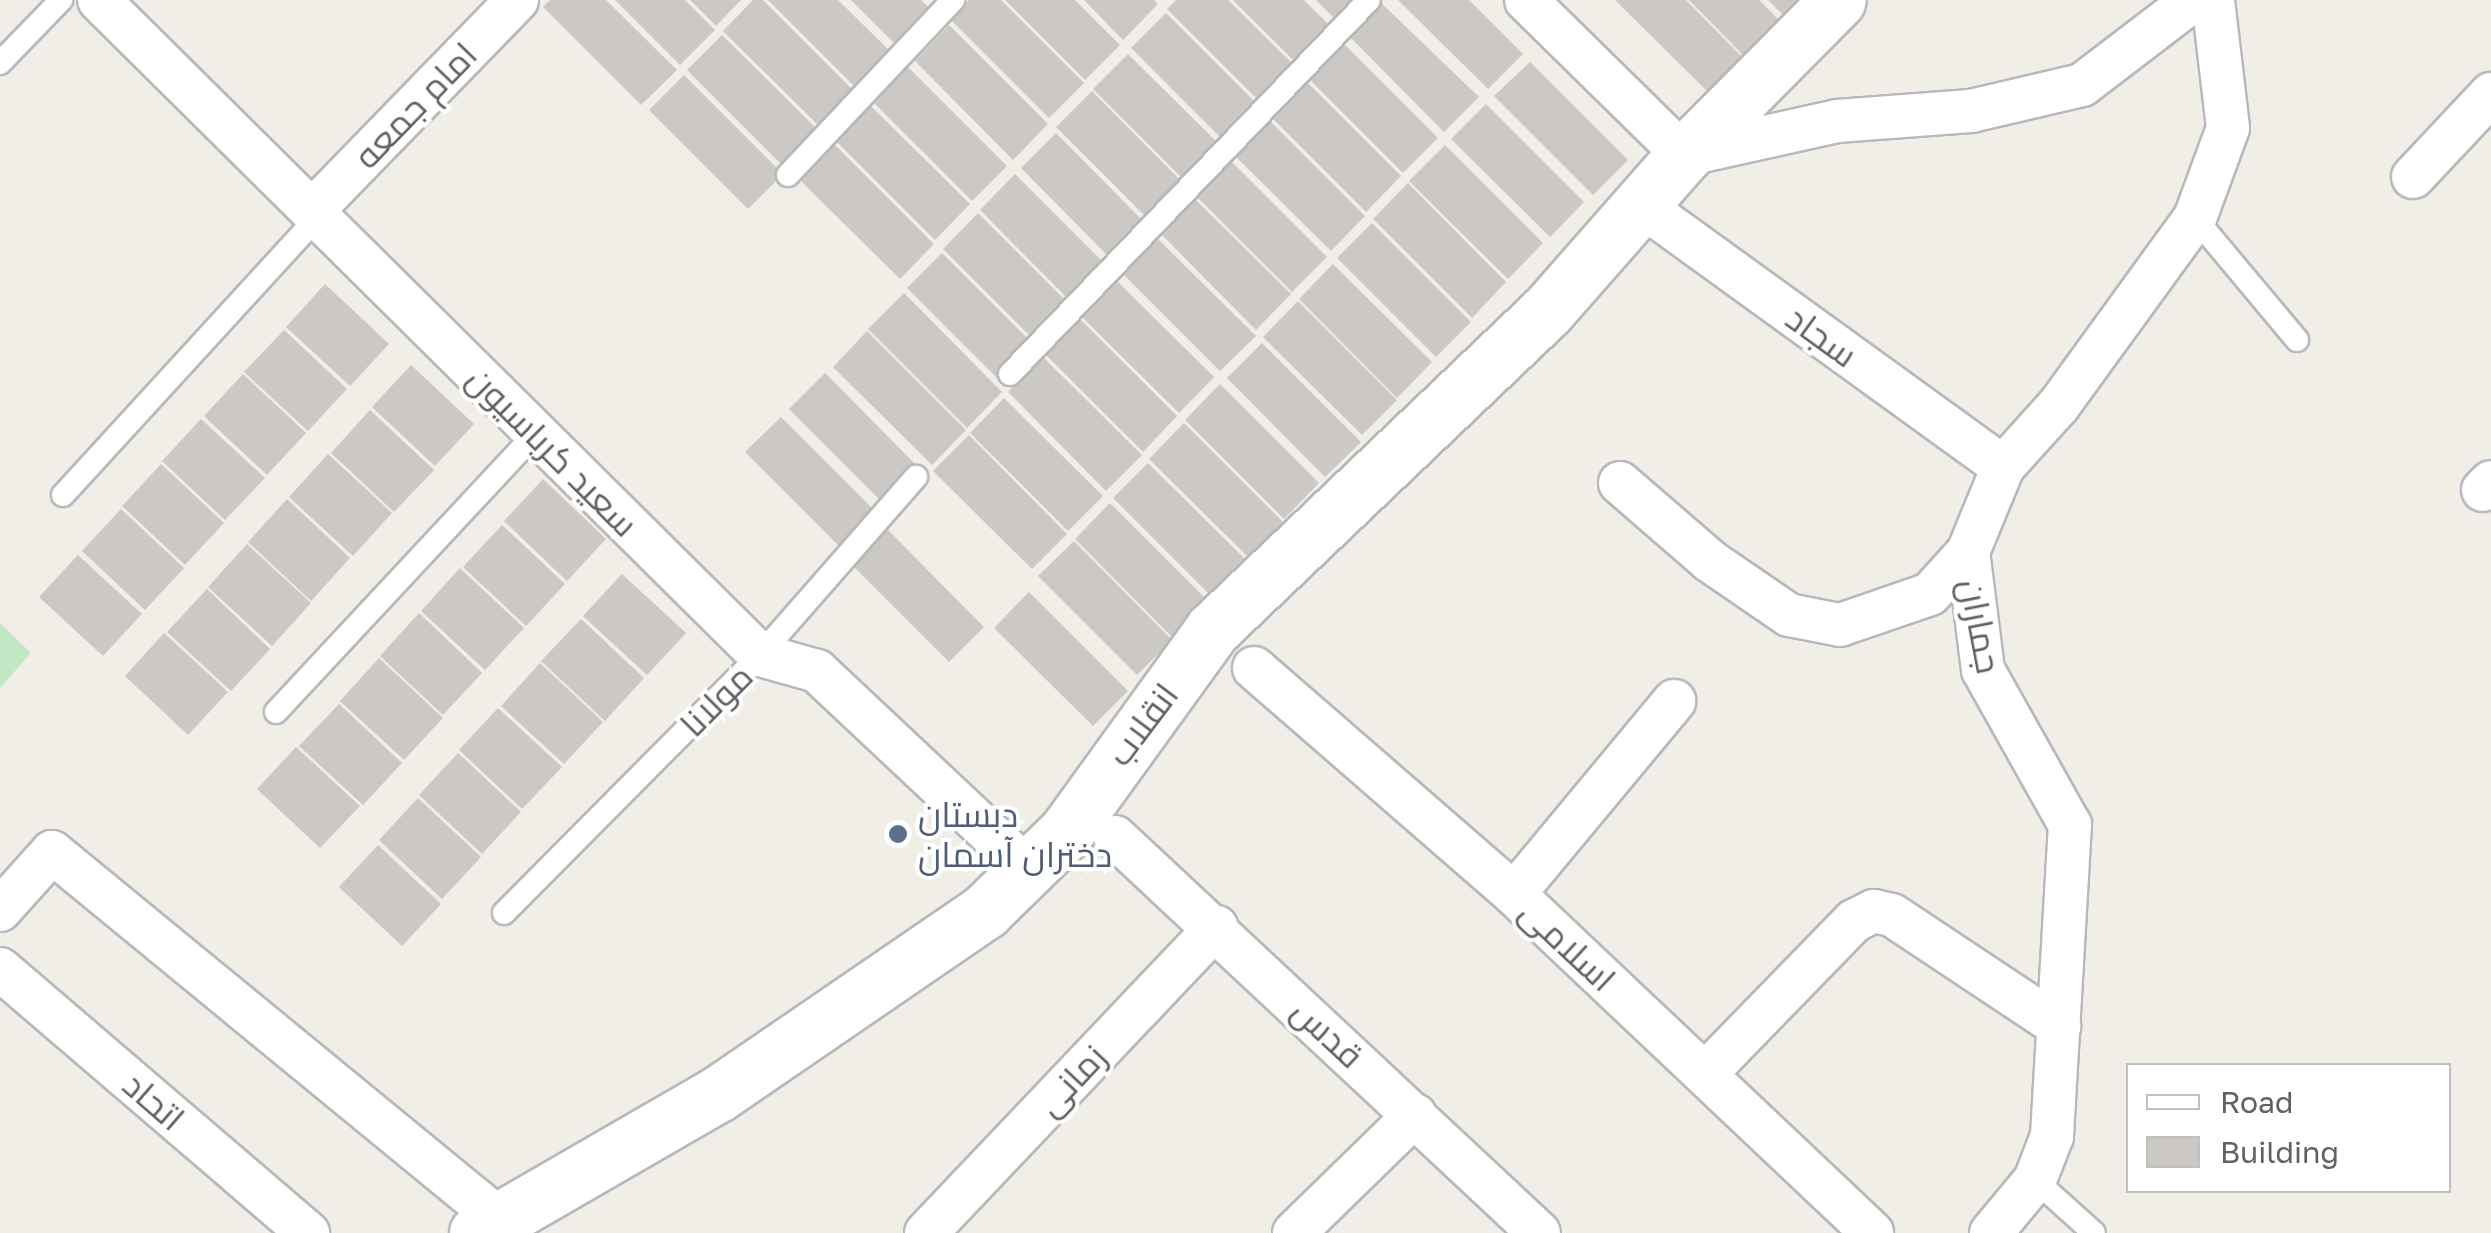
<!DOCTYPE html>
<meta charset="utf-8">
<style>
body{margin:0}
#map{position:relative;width:2491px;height:1233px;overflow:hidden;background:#f0eee6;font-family:"Golos Text",Cairo,sans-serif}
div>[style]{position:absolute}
.green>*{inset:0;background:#c3e7c5}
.building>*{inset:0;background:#ccc8c3}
.roads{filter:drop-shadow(2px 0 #b6b8bc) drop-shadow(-2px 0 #b6b8bc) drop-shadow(0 2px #b6b8bc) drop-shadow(0 -2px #b6b8bc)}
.lane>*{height:22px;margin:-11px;padding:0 11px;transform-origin:11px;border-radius:11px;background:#fff}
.street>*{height:42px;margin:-21px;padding:0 21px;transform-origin:21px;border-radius:21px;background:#fff}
.secondary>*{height:55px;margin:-27.5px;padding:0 27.5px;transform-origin:27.5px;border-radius:27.5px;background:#fff}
.dots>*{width:28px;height:28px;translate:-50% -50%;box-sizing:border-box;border:5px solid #fff;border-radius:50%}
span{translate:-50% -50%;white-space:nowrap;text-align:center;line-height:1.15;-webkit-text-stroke:8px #fff;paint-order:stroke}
.street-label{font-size:35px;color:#5e6166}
.service-label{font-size:35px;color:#4e5e75}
.left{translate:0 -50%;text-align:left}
.legend{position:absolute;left:2126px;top:1063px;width:325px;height:130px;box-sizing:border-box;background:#fff;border:2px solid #bfc0c2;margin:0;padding:12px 18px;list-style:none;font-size:30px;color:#5e6166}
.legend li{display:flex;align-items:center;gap:20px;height:50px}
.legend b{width:50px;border:2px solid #bfc0c2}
</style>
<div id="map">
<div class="green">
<i style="clip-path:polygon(0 623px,31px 653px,0 688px)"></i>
</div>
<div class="building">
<i style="clip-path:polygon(550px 0,606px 0,677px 70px,641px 105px,543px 7px)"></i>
<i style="clip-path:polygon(615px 0,685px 0,715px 30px,680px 65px)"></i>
<i style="clip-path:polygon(690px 0,741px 0,716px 26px)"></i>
<i style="clip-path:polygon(753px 0,763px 0,857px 94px,822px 129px,723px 31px)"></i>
<i style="clip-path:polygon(768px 0,838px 0,894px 55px,859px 91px)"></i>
<i style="clip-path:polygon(851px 0,921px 0,935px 14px,900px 49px)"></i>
<i style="clip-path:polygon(969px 0,1001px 0,1084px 83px,1049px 118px,950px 19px)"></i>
<i style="clip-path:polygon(1005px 0,1075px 0,1120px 45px,1085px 80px)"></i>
<i style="clip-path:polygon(1084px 0,1154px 0,1158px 4px,1123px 40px)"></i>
<i style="clip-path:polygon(1176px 0,1228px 0,1301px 72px,1266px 108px,1167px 9px)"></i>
<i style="clip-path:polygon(1233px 0,1304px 0,1337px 33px,1302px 69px)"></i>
<i style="clip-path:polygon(1316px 0,1371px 0,1343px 27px)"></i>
<i style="clip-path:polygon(1378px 0,1479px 97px,1444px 132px,1346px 33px)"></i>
<i style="clip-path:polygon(1398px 0,1469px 0,1523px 54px,1488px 89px)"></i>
<i style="clip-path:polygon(1615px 0,1686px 0,1743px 58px,1709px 93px)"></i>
<i style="clip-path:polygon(1689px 0,1759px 0,1780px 21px,1744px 56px)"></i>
<i style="clip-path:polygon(1768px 0,1798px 0,1783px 15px)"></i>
<i style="clip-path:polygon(1166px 13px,1265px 112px,1230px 147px,1131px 48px)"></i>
<i style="clip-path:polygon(949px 25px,1048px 124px,1013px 160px,915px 61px)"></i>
<i style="clip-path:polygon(722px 35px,821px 133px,786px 169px,687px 70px)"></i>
<i style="clip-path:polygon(1339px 39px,1438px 138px,1403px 173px,1304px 74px)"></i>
<i style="clip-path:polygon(1128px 54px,1227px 152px,1192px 188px,1093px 89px)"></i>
<i style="clip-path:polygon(1530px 62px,1628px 160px,1593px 195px,1494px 96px)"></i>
<i style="clip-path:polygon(908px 67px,1007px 166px,972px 201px,873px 102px)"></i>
<i style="clip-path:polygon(684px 75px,783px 174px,748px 209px,649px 110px)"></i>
<i style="clip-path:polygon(1303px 78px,1401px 176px,1366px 212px,1267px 113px)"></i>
<i style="clip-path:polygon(1092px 91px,1190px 190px,1155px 226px,1056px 127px)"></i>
<i style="clip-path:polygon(1486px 104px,1584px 202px,1550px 237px,1451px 139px)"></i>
<i style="clip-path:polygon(871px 106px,970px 204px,935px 240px,836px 141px)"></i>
<i style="clip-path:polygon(1266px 117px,1365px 216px,1331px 251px,1232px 153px)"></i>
<i style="clip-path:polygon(1056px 133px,1154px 232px,1119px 267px,1021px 168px)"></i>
<i style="clip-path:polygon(835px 145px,934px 244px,900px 279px,801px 181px)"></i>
<i style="clip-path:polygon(1445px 145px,1543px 243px,1508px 279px,1409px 181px)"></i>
<i style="clip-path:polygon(1228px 158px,1327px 257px,1292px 292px,1193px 193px)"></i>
<i style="clip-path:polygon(1015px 174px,1114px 273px,1078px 309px,980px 210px)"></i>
<i style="clip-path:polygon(1408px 183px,1506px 282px,1472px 318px,1373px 219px)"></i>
<i style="clip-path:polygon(1192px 196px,1291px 294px,1256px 330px,1158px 231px)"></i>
<i style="clip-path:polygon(978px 213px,1077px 312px,1041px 347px,943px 249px)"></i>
<i style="clip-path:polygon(1372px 223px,1471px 322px,1436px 357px,1337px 258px)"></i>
<i style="clip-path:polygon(1157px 238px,1256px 336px,1220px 371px,1122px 273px)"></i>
<i style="clip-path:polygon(942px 253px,1040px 351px,1006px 387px,907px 288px)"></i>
<i style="clip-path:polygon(1333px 264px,1432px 362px,1397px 398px,1299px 299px)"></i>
<i style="clip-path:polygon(1115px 279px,1214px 377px,1179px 413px,1080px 315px)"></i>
<i style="clip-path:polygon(325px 284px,389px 344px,350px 386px,286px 327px)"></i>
<i style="clip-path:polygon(904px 293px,1002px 392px,967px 428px,868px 329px)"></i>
<i style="clip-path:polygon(1298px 301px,1397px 400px,1362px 435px,1263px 337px)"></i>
<i style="clip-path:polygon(1078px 317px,1177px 416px,1143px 452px,1044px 353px)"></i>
<i style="clip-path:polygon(284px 330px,347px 389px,308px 431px,244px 372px)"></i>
<i style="clip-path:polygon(867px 331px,966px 430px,932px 465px,833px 367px)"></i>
<i style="clip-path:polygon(1262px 343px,1361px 442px,1325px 477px,1227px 378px)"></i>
<i style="clip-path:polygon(1043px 357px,1142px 455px,1106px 491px,1008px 392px)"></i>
<i style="clip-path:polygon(411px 365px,474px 424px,435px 466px,372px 407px)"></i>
<i style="clip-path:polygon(825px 373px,923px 472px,888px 508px,789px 409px)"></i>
<i style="clip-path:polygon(243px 374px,306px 433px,267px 475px,204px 416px)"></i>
<i style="clip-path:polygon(1220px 384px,1319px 483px,1284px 519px,1185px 420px)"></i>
<i style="clip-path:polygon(1004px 398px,1103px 496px,1068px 531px,970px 433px)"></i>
<i style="clip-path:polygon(370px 410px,434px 470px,394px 512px,331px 453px)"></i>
<i style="clip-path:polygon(781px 417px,879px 515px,844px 551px,745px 452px)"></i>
<i style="clip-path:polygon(201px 419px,265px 478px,225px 520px,162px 461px)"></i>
<i style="clip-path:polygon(1184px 423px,1283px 522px,1248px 557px,1149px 459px)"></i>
<i style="clip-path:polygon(969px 435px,1067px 534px,1032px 569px,933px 471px)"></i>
<i style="clip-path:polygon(328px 454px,392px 513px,353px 556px,289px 497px)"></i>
<i style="clip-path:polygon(1148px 463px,1247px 561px,1212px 597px,1113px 498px)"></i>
<i style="clip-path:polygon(161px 464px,224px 523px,185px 565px,122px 506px)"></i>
<i style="clip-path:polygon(543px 479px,606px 539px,567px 581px,504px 521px)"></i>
<i style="clip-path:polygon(287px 499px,350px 558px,311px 601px,248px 542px)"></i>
<i style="clip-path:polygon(1110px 503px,1209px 602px,1173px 638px,1075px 539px)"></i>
<i style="clip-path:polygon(121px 509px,184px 568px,145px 610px,82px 551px)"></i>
<i style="clip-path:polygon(502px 525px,565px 584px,526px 626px,463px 567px)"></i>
<i style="clip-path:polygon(886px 528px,984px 627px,949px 662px,850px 563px)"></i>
<i style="clip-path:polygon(1074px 541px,1172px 640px,1137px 675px,1038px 576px)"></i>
<i style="clip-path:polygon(247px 544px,311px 603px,272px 646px,208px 587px)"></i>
<i style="clip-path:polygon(78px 555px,142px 614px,103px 656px,39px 597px)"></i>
<i style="clip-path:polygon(460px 568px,524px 628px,485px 670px,421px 611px)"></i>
<i style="clip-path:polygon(622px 574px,686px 633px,647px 675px,583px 616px)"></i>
<i style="clip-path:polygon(207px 589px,270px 649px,231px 691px,167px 632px)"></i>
<i style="clip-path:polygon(1029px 592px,1128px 691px,1093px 726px,994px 628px)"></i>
<i style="clip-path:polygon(419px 613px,482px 673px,443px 715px,380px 656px)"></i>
<i style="clip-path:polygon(581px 619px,644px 678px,605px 721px,541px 661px)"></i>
<i style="clip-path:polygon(164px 633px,228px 692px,188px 735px,125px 676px)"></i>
<i style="clip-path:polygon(379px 658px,443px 718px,404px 760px,340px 701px)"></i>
<i style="clip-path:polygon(540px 663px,603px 722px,564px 764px,501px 706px)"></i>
<i style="clip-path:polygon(339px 704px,402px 763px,363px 805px,299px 746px)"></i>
<i style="clip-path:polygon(498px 708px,562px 767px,522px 809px,459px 750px)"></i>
<i style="clip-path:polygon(296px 747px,360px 806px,320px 848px,257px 789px)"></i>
<i style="clip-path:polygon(458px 753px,521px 812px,482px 854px,419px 795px)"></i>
<i style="clip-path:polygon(418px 798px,481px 857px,442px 899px,379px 840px)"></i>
<i style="clip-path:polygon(378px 845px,441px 904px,402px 946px,339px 887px)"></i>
</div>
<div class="roads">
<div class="lane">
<i style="left:0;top:63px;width:88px;rotate:-45.9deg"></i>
<i style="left:788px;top:175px;width:241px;rotate:-46.7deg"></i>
<i style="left:2195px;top:218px;width:159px;rotate:50.1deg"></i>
<i style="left:1010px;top:374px;width:518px;rotate:-46.17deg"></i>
<i style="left:63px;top:495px;width:377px;rotate:-47.5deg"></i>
<i style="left:276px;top:712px;width:380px;rotate:-47deg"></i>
<i style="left:504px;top:913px;width:363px;rotate:-45.2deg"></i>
<i style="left:760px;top:655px;width:237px;rotate:-48.8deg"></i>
<i style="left:2035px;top:1180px;width:79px;rotate:41.9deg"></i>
</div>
<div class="street">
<i style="left:99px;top:0;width:931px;rotate:44.74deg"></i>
<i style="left:760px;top:655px;width:59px;rotate:15.7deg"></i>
<i style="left:817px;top:671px;width:289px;rotate:43.2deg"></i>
<i style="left:1526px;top:0;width:221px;rotate:44.5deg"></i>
<i style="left:1684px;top:155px;width:157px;rotate:-12.5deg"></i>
<i style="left:1837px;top:121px;width:134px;rotate:-4.3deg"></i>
<i style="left:1971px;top:111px;width:114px;rotate:-13.2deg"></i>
<i style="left:2082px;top:85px;width:140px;rotate:-37.4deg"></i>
<i style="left:2413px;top:177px;width:114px;rotate:-46.8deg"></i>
<i style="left:1641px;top:205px;width:447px;rotate:35.9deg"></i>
<i style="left:312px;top:211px;width:294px;rotate:-45.8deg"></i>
<i style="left:1620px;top:483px;width:119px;rotate:40.9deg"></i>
<i style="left:1710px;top:561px;width:96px;rotate:34.4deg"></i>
<i style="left:1789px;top:615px;width:52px;rotate:11.1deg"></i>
<i style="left:1840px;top:625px;width:95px;rotate:-19deg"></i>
<i style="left:1930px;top:594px;width:57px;rotate:-47.9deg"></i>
<i style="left:2483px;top:490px;width:11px;rotate:-45deg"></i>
<i style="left:1254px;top:668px;width:344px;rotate:41deg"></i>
<i style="left:1514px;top:894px;width:493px;rotate:43.4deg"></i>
<i style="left:1115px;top:837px;width:580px;rotate:43.04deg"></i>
<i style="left:1514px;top:894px;width:251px;rotate:-50.3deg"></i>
<i style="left:0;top:910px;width:78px;rotate:-48.1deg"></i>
<i style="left:52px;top:852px;width:578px;rotate:39.39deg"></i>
<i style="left:0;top:969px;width:406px;rotate:40.6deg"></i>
<i style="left:1705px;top:1074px;width:214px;rotate:-45.8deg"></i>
<i style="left:1854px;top:921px;width:22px;rotate:-27deg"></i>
<i style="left:1874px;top:911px;width:18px;rotate:13deg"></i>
<i style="left:1892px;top:915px;width:201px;rotate:33.6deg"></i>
<i style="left:926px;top:1233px;width:422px;rotate:-46.5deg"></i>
<i style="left:1294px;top:1233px;width:169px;rotate:-44.3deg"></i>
<i style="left:1991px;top:1233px;width:69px;rotate:-50.3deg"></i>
<i style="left:2035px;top:1180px;width:47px;rotate:-68.9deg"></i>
<i style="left:2052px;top:1136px;width:312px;rotate:-86.7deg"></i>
<i style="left:2070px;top:825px;width:178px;rotate:-119.3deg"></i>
<i style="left:1983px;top:670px;width:119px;rotate:-97.2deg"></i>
<i style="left:1968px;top:552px;width:92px;rotate:-67.6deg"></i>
<i style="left:2003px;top:467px;width:84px;rotate:-47.9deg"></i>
<i style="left:2059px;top:405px;width:231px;rotate:-54deg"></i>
<i style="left:2195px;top:218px;width:96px;rotate:-69.9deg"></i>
<i style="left:2228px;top:128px;width:129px;rotate:-96.7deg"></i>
</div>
<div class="secondary">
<i style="left:477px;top:1233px;width:278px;rotate:-30deg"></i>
<i style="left:718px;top:1094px;width:324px;rotate:-34.4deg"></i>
<i style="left:985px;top:911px;width:113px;rotate:-44.3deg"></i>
<i style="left:1066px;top:832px;width:251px;rotate:-54.1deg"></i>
<i style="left:1213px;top:629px;width:461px;rotate:-43.6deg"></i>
<i style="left:1547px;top:311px;width:208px;rotate:-48.7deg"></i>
<i style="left:1684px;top:155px;width:218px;rotate:-45.2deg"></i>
</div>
</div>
<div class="dots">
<i style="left:898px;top:834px;background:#5c6f8a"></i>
</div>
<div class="street-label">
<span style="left:415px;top:105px;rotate:-46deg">امام جمعه</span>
<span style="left:1822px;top:336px;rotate:36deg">سجاد</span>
<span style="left:553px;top:451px;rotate:45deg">سعید کرباسیون</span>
<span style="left:1981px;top:626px;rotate:79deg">جماران</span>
<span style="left:716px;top:700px;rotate:-45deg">مولانا</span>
<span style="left:1142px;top:724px;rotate:-53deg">انقلاب</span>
<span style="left:1568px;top:945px;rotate:43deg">اسلامی</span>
<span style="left:1328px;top:1033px;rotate:43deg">قدس</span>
<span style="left:1071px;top:1080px;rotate:-47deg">زمانی</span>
<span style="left:154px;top:1101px;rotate:41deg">اتحاد</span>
</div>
<div class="service-label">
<span class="left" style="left:918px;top:834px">دبستان<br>دختران آسمان</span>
</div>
<ul class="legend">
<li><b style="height:12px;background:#fff"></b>Road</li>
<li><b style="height:28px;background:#ccc8c3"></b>Building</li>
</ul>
</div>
